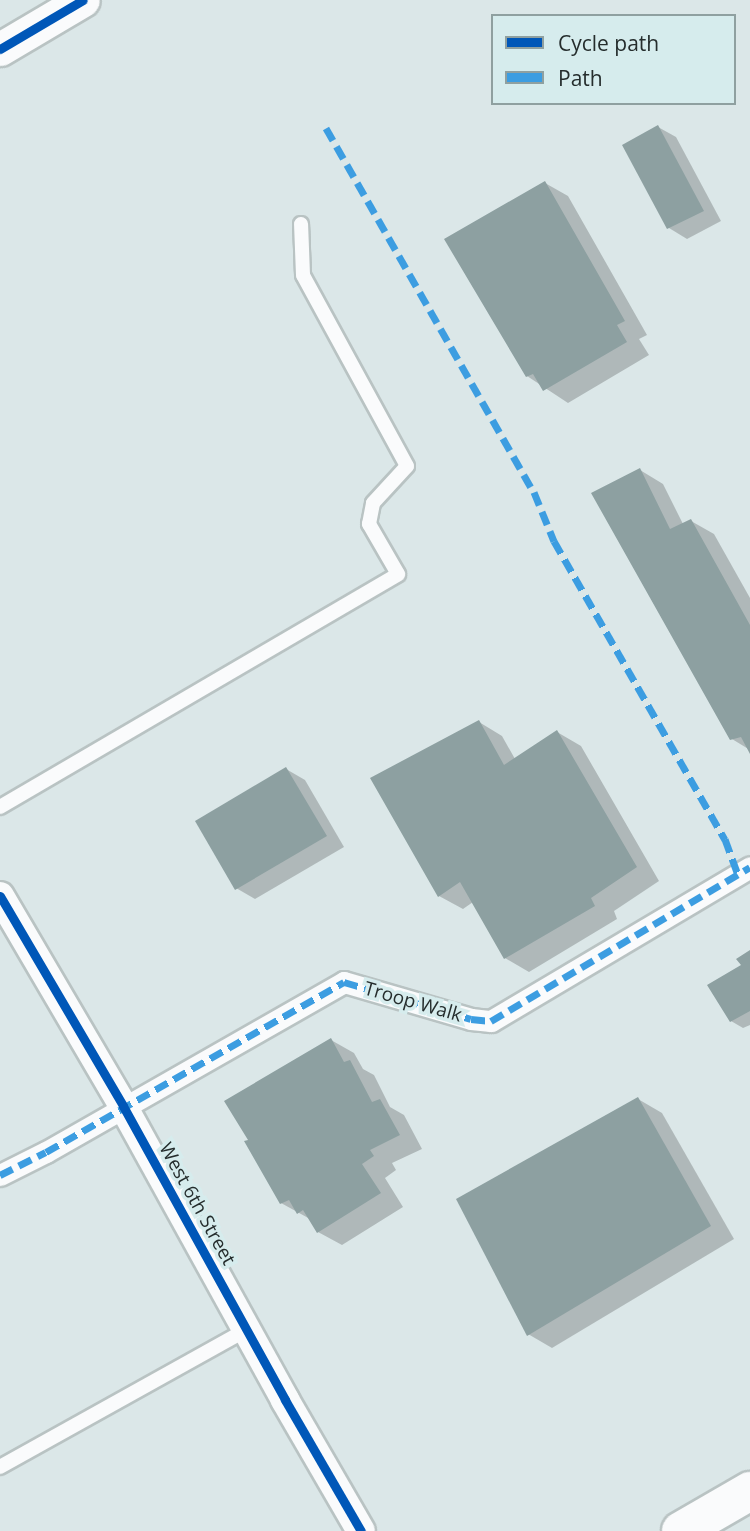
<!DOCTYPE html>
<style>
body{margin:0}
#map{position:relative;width:750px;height:1531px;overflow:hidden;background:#dbe7e8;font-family:"Open Sans",sans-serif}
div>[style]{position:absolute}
.shadow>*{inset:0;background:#0003}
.building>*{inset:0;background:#8da0a1}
.roads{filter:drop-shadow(2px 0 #b9c3c3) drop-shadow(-2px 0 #b9c3c3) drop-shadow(0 2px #b9c3c3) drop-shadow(0 -2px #b9c3c3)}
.service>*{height:14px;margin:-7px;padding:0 7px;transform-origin:7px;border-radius:7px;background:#fafbfc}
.pedestrian>*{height:21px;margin:-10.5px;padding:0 10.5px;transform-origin:10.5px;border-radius:10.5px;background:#fafbfc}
.minor>*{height:28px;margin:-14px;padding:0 14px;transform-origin:14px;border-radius:14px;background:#fafbfc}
.tertiary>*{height:33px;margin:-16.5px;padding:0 16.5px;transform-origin:16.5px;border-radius:16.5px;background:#fafbfc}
.primary>*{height:38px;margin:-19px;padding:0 19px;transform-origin:19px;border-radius:19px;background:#fafbfc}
.quiet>*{height:7px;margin-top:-3.5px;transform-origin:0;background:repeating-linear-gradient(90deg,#3c9de1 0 14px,transparent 0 21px)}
.cycleway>*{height:9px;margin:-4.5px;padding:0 4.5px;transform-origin:4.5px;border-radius:4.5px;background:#0057b8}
span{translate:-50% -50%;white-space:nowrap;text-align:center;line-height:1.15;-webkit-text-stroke:7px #d6eced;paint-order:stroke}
.street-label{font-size:19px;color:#252d2d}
.legend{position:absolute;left:491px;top:14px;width:245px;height:91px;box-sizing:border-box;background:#d6eced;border:2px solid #8fa0a0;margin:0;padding:9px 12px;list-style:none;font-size:21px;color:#252d2d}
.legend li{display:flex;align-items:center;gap:14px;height:35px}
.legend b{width:35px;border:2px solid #8fa0a0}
</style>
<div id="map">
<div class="shadow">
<i style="clip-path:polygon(658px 127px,676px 137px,721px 221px,687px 239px,669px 228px)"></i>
<i style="clip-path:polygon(545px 183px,568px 196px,647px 335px,639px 339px,649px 355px,568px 403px,527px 376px)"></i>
<i style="clip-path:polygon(640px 470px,663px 484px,683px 524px,691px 521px,714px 534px,750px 598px,750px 750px,732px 739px)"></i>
<i style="clip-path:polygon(479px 722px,502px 736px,515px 759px,557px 732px,581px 746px,659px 881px,614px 911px,617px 919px,529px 972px,505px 958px,473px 902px,463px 909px,439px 896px)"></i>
<i style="clip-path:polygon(286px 769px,305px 780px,344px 847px,255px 899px,236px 888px)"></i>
<i style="clip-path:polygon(750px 952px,750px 1025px,743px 1028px,731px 1021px)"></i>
<i style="clip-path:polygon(331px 1040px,354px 1053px,363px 1069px,374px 1075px,390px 1107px,404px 1115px,422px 1149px,392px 1163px,396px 1170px,385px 1178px,403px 1207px,342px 1245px,318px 1232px,310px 1219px,281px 1203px)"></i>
<i style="clip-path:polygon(638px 1099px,662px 1113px,734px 1239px,552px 1348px,528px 1334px)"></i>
</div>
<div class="building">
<i style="clip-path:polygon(658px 125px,704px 211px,667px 229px,622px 145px)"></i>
<i style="clip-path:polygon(545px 181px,625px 321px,617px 325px,627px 342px,543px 391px,533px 374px,526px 377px,444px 239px)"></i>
<i style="clip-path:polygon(640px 468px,670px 529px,691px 519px,750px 625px,750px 754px,741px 737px,730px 740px,591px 493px)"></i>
<i style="clip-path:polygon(479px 720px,504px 765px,557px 730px,637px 867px,591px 898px,595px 906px,504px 959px,460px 882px,438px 897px,370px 778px)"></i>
<i style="clip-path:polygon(286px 767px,327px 836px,235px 890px,195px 821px)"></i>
<i style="clip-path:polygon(750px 950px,750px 1011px,730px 1022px,707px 985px,741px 965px,736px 959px)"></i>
<i style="clip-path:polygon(331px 1038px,344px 1062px,350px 1060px,372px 1102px,380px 1099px,400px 1135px,370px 1150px,374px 1156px,362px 1164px,381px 1193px,317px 1233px,303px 1210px,297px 1214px,289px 1200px,280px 1204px,244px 1141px,248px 1140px,224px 1101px)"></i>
<i style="clip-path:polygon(638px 1097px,711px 1226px,527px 1336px,456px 1199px)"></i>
</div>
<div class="roads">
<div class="service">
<i style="left:0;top:807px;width:461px;rotate:-30.3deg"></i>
<i style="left:398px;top:574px;width:58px;rotate:-120.1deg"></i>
<i style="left:369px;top:524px;width:21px;rotate:-79deg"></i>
<i style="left:373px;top:503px;width:50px;rotate:-47.4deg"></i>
<i style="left:407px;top:466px;width:217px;rotate:-118.6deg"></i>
<i style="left:303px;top:275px;width:51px;rotate:-92.2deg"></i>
<i style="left:0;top:1467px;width:282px;rotate:-29.1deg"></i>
</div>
<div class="pedestrian">
<i style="left:0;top:1175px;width:51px;rotate:-26.6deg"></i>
<i style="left:46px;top:1152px;width:343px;rotate:-29.7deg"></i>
<i style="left:344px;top:982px;width:132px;rotate:16.2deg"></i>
<i style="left:471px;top:1019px;width:20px;rotate:6deg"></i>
<i style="left:491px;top:1021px;width:301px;rotate:-30.7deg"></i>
</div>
<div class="minor">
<i style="left:0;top:896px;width:243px;rotate:59.6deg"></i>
<i style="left:123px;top:1106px;width:336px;rotate:61.1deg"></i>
<i style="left:285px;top:1400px;width:151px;rotate:59.9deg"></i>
</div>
<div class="tertiary">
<i style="left:0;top:49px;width:96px;rotate:-30.6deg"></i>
</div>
<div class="primary">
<i style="left:681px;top:1531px;width:80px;rotate:-30.1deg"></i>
</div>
</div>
<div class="quiet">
<i style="left:326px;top:128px;width:419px;rotate:60.3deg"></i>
<i style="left:534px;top:492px;width:53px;rotate:67.8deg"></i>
<i style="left:554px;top:541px;width:344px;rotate:60.2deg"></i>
<i style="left:725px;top:839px;width:37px;rotate:70deg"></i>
<i style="left:0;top:1175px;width:51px;rotate:-26.6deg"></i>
<i style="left:46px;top:1152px;width:343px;rotate:-29.7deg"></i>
<i style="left:344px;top:982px;width:132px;rotate:16.2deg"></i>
<i style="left:471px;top:1019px;width:20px;rotate:6deg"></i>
<i style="left:491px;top:1021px;width:301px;rotate:-30.7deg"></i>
</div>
<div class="cycleway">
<i style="left:0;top:49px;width:96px;rotate:-30.6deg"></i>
<i style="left:0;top:896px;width:243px;rotate:59.6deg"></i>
<i style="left:123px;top:1106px;width:336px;rotate:61.1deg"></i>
<i style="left:285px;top:1400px;width:151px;rotate:59.9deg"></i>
</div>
<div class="street-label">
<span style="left:413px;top:1002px;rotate:16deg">Troop Walk</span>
<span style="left:197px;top:1204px;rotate:61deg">West 6th Street</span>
</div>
<ul class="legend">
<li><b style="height:9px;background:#0057b8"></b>Cycle path</li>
<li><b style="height:9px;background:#3c9de1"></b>Path</li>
</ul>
</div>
